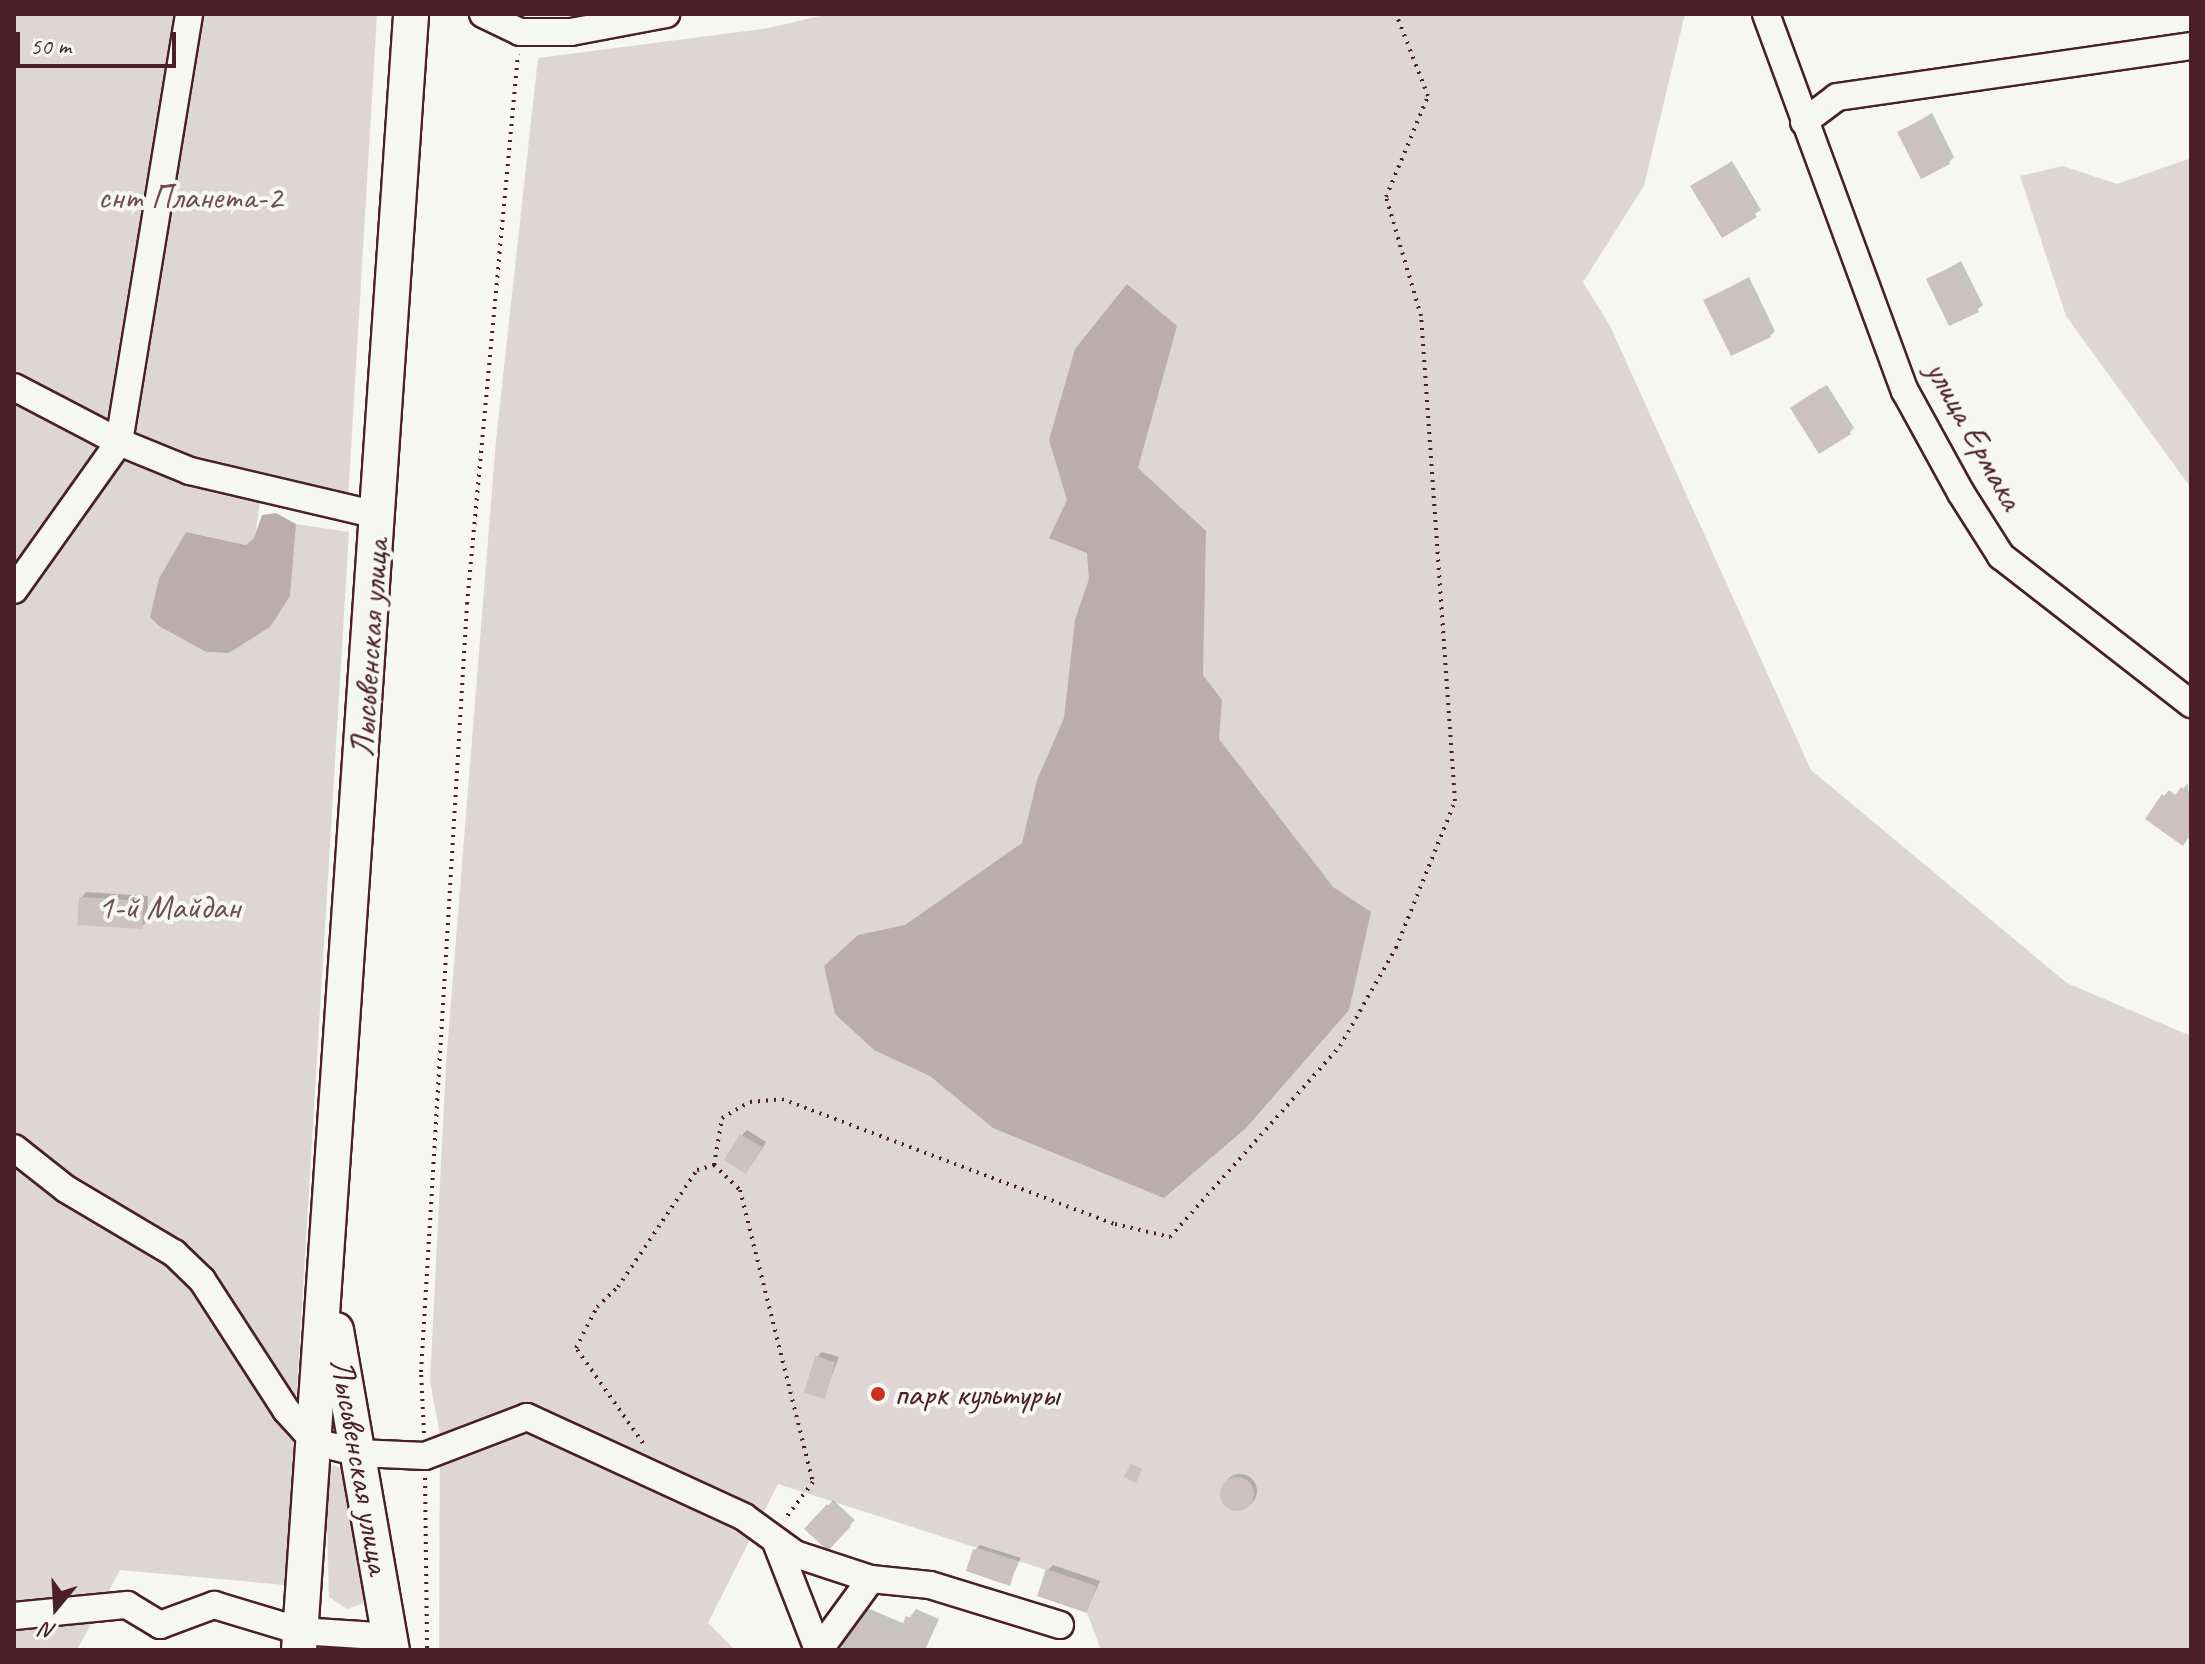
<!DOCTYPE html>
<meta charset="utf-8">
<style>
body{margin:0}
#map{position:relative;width:2205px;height:1664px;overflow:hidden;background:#f6f6f2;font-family:Caveat,sans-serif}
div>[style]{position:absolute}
.green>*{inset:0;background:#ddd6d5}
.water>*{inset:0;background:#bbadae}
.shadow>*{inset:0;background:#0003}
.round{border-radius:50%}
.building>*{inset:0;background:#ccc1c0}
.path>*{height:4px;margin-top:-2px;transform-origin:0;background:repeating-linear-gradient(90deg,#4a1f2b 0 2px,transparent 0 8px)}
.roads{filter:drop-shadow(2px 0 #4a1f2b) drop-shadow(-2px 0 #4a1f2b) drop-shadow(0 2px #4a1f2b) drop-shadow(0 -2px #4a1f2b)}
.minor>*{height:26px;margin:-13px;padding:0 13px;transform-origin:13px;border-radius:13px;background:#f6f6f2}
.major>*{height:34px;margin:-17px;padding:0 17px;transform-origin:17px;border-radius:17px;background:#f6f6f2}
.dots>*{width:22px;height:22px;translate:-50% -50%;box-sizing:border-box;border:4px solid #f6f6f2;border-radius:50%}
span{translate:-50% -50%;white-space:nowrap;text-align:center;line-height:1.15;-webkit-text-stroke:8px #f6f6f2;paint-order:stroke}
.park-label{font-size:34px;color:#6f4d56}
.street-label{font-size:34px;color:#4a1f2b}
.poi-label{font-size:34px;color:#4a1f2b}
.left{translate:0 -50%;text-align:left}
.frame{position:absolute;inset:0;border:16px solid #4a1f2b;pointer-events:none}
.north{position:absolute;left:16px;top:1568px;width:80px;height:80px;-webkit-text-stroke:6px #f6f6f2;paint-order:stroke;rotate:198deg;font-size:22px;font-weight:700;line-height:32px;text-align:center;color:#4a1f2b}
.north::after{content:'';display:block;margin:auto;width:28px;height:36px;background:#4a1f2b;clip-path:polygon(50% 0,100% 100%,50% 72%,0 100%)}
.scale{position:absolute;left:16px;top:32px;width:160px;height:36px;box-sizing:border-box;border:4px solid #4a1f2b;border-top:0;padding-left:10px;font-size:24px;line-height:28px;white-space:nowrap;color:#4a1f2b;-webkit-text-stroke:6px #f6f6f2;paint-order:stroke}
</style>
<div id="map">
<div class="green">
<i style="clip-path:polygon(14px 14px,377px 14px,348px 500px,262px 486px,255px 538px,246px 545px,186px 532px,159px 578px,151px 617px,206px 652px,229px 653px,270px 627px,296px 524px,349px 532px,285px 1585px,120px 1570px,77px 1650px,14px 1650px)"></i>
<i style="clip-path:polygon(828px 14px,1685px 14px,1644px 186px,1583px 282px,1610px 326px,1811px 770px,2067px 983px,2191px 1036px,2191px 1650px,1101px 1650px,1087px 1613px,1096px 1586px,778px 1484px,708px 1623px,735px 1650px,439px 1650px,440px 1435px,430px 1381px,446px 1064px,496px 440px,538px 58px,769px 28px)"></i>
<i style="clip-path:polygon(2188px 159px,2191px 166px,2191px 488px,2066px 316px,2020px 176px,2063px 166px,2117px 184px)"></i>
<i style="clip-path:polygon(333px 1465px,349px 1472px,369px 1590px,362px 1604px,347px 1609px,329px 1597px,326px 1485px)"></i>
</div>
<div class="water">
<i style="clip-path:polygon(1127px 284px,1177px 326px,1138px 468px,1206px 531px,1203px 675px,1222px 700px,1219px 739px,1333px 887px,1371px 912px,1349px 1010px,1246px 1128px,1164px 1198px,993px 1128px,930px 1076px,874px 1050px,835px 1014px,824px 966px,858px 935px,905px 925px,1022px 843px,1037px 780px,1064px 718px,1075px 620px,1089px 579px,1087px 553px,1049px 538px,1067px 500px,1049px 440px,1075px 349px)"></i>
<i style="clip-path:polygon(276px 513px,296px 524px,290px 596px,270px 627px,229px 653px,206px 652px,159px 626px,150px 617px,159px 578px,186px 532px,246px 545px,254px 538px,262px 515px)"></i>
</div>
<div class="shadow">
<i style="clip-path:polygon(1932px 113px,1954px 157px,1949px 162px,1900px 132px)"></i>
<i style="clip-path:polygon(1732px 161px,1761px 210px,1722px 235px,1693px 186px)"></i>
<i style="clip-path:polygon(1961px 261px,1983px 305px,1977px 310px,1928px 280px)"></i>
<i style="clip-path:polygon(1749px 277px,1775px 331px,1770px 336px,1706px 300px)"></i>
<i style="clip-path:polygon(1827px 385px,1854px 428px,1849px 433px,1797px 403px)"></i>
<i style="clip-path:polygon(2188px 783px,2191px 833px,2147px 818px,2169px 790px,2177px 796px)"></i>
<i style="clip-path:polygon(86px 892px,148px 896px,147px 922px,141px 927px,81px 898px)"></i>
<i style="clip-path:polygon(747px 1130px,766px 1142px,751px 1166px,742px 1135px)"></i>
<i style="clip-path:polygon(822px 1352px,839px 1357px,824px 1396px,817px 1357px)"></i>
<i class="round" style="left:1223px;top:1474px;width:34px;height:34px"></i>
<i style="clip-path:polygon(833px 1500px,855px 1520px,828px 1549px,807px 1529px)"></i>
<i style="clip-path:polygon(980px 1545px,1021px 1558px,1009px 1583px,975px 1550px)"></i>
<i style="clip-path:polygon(1053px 1565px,1100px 1581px,1087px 1610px,1048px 1570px)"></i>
<i style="clip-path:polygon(865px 1607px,905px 1624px,916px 1609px,939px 1619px,925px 1650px,842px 1650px)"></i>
</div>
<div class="building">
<i style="clip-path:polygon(1927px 117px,1950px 164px,1921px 179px,1897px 132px)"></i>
<i style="clip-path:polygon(1726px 165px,1757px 217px,1722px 238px,1690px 186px)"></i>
<i style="clip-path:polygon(1955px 265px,1979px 312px,1949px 326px,1926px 279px)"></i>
<i style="clip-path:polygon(1743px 281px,1771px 337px,1731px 356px,1703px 300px)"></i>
<i style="clip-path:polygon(1821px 388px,1851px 434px,1819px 454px,1790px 408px)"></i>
<i style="clip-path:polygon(2181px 787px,2191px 794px,2191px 834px,2183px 846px,2145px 819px,2162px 794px,2171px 801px)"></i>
<i style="clip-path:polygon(79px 897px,144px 901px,142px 929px,77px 925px)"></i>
<i style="clip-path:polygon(740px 1134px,762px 1147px,746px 1174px,724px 1160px)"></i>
<i style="clip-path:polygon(815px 1356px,835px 1362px,825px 1399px,804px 1393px)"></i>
<i style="clip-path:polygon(1131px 1464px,1142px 1469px,1136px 1483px,1124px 1477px)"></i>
<i class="round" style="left:1220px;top:1477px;width:34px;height:34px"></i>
<i style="clip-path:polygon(827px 1504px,851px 1526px,828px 1551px,804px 1529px)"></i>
<i style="clip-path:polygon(973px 1549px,1017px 1563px,1010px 1586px,966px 1571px)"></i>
<i style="clip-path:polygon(1046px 1569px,1096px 1586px,1087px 1613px,1037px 1596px)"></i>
<i style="clip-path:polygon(855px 1614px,899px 1633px,906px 1616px,932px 1627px,922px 1650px,840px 1650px)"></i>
</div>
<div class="path">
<i style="left:714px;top:1165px;width:48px;rotate:-80.3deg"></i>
<i style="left:722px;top:1118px;width:32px;rotate:-30deg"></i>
<i style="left:750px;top:1102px;width:32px;rotate:-5deg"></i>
<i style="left:782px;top:1099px;width:356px;rotate:20.6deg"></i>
<i style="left:1115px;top:1224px;width:57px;rotate:13.3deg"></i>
<i style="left:1170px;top:1237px;width:256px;rotate:-48.3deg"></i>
<i style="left:1340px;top:1046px;width:113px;rotate:-60.3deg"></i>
<i style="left:1396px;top:948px;width:158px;rotate:-68.1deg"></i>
<i style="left:1455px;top:801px;width:486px;rotate:-94deg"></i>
<i style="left:1421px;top:316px;width:124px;rotate:-106.4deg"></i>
<i style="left:1386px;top:197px;width:109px;rotate:-67.4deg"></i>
<i style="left:1428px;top:96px;width:88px;rotate:-111.3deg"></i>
<i style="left:424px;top:1433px;width:61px;rotate:-92.8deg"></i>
<i style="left:421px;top:1372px;width:769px;rotate:-86.57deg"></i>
<i style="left:467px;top:604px;width:552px;rotate:-84.7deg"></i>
<i style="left:643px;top:1443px;width:116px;rotate:-125.2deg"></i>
<i style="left:576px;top:1348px;width:46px;rotate:-62.9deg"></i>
<i style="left:597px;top:1307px;width:29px;rotate:-44deg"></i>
<i style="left:618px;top:1287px;width:141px;rotate:-56deg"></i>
<i style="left:697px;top:1170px;width:18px;rotate:-16deg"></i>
<i style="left:714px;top:1165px;width:36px;rotate:44deg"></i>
<i style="left:740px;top:1190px;width:301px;rotate:76deg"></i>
<i style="left:813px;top:1482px;width:48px;rotate:127.3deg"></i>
<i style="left:425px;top:1478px;width:172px;rotate:89.3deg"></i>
</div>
<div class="roads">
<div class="minor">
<i style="left:483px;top:14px;width:41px;rotate:25.9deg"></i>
<i style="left:520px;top:32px;width:51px"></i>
<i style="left:571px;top:32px;width:97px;rotate:-10.7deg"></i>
<i style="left:1766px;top:14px;width:402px;rotate:69.8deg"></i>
<i style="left:1905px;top:391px;width:116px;rotate:61.2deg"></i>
<i style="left:1961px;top:493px;width:75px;rotate:57.6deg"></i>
<i style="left:2001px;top:556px;width:241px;rotate:37.9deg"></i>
<i style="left:1804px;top:122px;width:41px;rotate:-37.1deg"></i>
<i style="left:1837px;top:97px;width:358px;rotate:-8.2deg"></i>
<i style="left:14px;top:387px;width:119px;rotate:27.6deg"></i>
<i style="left:119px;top:442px;width:77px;rotate:22.2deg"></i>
<i style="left:190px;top:471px;width:193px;rotate:13.2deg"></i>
<i style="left:14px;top:590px;width:181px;rotate:-54.6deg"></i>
<i style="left:119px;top:442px;width:434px;rotate:-80.7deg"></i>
<i style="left:14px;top:1148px;width:66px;rotate:38.3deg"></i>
<i style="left:66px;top:1189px;width:126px;rotate:30.7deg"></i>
<i style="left:174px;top:1253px;width:39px;rotate:44deg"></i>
<i style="left:202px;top:1280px;width:155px;rotate:57.1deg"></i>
<i style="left:286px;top:1410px;width:43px;rotate:47.8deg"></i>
<i style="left:315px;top:1442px;width:45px;rotate:14deg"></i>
<i style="left:359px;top:1453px;width:66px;rotate:2.6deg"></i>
<i style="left:425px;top:1456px;width:109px;rotate:-20.9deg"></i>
<i style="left:527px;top:1417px;width:239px;rotate:24.7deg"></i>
<i style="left:744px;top:1517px;width:63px;rotate:36deg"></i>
<i style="left:795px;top:1554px;width:80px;rotate:18.2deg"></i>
<i style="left:871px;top:1579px;width:59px;rotate:5.8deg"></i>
<i style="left:930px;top:1585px;width:136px;rotate:17.1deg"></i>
<i style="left:776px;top:1542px;width:116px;rotate:68.7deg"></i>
<i style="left:14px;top:1616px;width:114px;rotate:-5.6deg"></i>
<i style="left:127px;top:1605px;width:39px;rotate:31deg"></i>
<i style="left:160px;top:1625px;width:58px;rotate:-20.3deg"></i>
<i style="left:214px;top:1605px;width:90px;rotate:16.8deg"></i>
<i style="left:300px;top:1631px;width:92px;rotate:3.7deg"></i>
<i style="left:819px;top:1650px;width:88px;rotate:-53.8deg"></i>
</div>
<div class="major">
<i style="left:336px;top:1330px;width:325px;rotate:80.1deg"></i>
<i style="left:299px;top:1650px;width:1640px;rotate:-86.08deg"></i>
</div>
</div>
<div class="dots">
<i style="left:878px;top:1394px;background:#c8321e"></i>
</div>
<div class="park-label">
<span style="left:190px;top:197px">снт Планета-2</span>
<span style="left:169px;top:907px">1-й Майдан</span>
</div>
<div class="street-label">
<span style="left:1975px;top:435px;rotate:61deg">улица Ермака</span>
<span style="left:369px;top:648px;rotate:-86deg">Лысьвенская улица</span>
<span style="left:361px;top:1466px;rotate:80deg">Лысьвенская улица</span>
</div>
<div class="poi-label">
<span class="left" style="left:894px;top:1394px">парк культуры</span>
</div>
<div class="frame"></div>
<div class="north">N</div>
<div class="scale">50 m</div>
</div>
